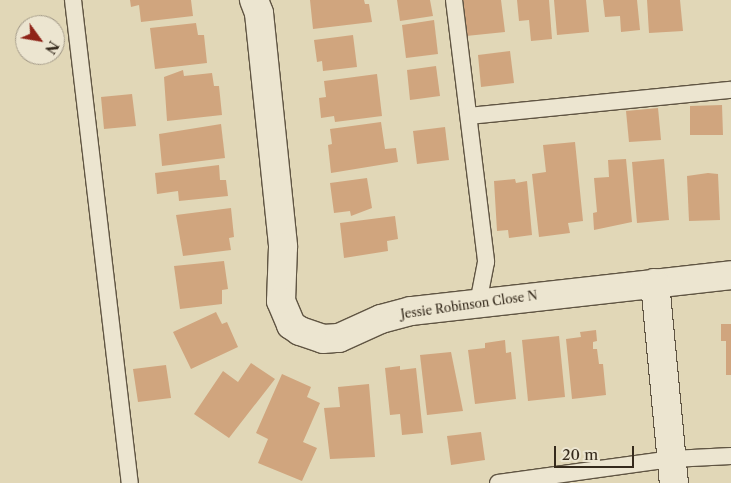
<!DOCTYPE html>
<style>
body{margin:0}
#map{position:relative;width:731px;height:483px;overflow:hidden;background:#e1d7b7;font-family:"Libre Caslon Text",serif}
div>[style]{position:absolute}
.building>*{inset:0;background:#d0a57e}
.roads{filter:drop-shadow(1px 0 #605543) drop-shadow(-1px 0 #605543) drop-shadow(0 1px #605543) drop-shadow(0 -1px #605543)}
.service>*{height:16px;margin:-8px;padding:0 8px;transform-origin:8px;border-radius:8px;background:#ece5d0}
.minor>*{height:28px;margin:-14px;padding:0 14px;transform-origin:14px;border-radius:14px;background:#ece5d0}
span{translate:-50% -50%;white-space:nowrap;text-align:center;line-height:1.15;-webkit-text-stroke:4px #ece5d0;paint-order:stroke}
.street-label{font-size:12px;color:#352a1c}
.north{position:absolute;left:15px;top:15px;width:50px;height:50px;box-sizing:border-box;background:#ece5d0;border:1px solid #a39a88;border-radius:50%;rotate:122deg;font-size:14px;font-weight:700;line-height:20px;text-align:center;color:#352a1c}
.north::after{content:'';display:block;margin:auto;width:18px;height:22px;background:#8f2418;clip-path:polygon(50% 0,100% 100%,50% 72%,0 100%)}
.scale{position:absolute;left:554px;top:446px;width:80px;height:22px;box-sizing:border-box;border:2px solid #352a1c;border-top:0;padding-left:6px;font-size:15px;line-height:18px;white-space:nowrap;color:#352a1c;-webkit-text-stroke:4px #ece5d0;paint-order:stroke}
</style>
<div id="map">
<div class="building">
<i style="clip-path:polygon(130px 0,191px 0,193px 16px,141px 22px,139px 5px,131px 7px)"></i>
<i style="clip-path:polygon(310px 0,364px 0,365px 4px,369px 4px,372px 22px,313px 29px)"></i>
<i style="clip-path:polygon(397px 0,430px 0,433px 16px,400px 21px)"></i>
<i style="clip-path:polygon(463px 0,501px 0,505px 32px,466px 36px)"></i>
<i style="clip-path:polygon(517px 0,549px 0,552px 39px,531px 41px,529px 20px,519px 21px)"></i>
<i style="clip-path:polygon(554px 0,586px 0,589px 32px,557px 35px)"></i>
<i style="clip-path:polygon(603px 0,637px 0,640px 30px,621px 32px,620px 16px,605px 17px)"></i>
<i style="clip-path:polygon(647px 0,680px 0,683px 31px,649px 33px)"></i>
<i style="clip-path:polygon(434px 20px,438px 54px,406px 58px,402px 25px)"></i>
<i style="clip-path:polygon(196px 23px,198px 35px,204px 35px,207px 63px,155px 69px,150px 28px)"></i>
<i style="clip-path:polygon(353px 35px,357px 67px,323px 71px,322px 61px,317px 62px,314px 40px)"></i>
<i style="clip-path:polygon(510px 51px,514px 83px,481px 87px,478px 55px)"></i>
<i style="clip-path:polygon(436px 66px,440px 96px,410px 100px,407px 70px)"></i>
<i style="clip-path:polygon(183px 70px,184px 76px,212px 73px,214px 86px,219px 86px,222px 115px,167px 121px,164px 77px)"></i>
<i style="clip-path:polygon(377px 74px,382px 116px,335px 122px,334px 116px,321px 118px,319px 98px,326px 97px,324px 81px)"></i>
<i style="clip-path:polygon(132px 94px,136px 126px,104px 129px,101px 97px)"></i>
<i style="clip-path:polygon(722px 105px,723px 135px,690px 135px,690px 106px)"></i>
<i style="clip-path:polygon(658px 108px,661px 140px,629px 142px,626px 111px)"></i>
<i style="clip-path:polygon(381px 122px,385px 149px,396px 148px,398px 162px,331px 173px,328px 145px,332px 144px,330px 129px)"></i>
<i style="clip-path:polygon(221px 124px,225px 158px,162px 166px,159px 134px)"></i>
<i style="clip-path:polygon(445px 127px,449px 160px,417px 164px,413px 131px)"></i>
<i style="clip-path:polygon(575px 142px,583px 221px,568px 223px,570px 233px,539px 237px,532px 174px,546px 172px,543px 145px)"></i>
<i style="clip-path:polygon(626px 159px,632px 222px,594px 230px,593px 213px,597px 212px,594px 178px,609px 177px,608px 160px)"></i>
<i style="clip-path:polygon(664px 159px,669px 220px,637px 223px,632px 162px)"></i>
<i style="clip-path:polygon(219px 165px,220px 180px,226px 180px,228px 196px,179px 201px,178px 191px,157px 194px,155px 173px)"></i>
<i style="clip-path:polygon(708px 173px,718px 174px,720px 220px,689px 221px,687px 176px)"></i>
<i style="clip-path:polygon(367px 178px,372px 208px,351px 216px,350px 211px,334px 213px,330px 183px)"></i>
<i style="clip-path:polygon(515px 179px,516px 183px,527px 181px,532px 235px,509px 238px,508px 230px,497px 231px,494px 181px)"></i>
<i style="clip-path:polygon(231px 208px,234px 237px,229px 238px,231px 250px,183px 256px,176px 215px)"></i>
<i style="clip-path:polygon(395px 216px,398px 239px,387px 241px,388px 251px,344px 258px,340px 223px)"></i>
<i style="clip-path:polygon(224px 261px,228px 289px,222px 290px,222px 304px,180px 309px,174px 266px)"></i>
<i style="clip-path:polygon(216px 312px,222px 324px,227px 322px,238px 347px,191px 369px,173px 332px)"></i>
<i style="clip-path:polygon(721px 324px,731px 324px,731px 375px,726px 375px,726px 341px,721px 341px)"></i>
<i style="clip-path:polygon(596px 330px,597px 341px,593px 342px,593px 349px,597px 349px,599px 364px,603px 364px,606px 395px,572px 399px,566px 339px,581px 337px,580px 332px)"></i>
<i style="clip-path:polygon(559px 336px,565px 397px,528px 401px,522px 340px)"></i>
<i style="clip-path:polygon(505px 340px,506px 353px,511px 352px,516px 399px,475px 404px,468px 350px,485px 348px,485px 343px)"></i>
<i style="clip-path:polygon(451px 352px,463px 411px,427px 415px,420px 355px)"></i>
<i style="clip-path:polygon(251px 363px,275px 379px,229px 438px,194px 414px,223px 371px,238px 382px)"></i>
<i style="clip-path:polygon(166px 365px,171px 398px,138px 402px,133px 369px)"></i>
<i style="clip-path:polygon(400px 366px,400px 370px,416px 368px,423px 433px,402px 435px,400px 414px,390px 415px,385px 368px)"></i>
<i style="clip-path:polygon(282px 374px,311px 387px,307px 397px,320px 403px,303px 442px,317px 448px,302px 481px,258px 463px,268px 439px,256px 433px)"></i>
<i style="clip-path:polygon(369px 384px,375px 457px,330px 459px,324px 408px,340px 407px,338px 387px)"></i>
<i style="clip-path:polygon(481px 432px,485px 460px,451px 465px,447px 436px)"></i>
</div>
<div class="roads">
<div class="service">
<i style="left:73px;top:0;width:486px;rotate:83.3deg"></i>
<i style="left:454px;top:0;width:264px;rotate:83deg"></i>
<i style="left:486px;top:262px;width:42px;rotate:101deg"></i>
<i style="left:469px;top:116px;width:263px;rotate:-5.7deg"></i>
<i style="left:498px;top:483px;width:176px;rotate:-7.9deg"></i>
<i style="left:672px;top:459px;width:59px;rotate:-2.9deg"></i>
</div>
<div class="minor">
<i style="left:254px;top:0;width:14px;rotate:69deg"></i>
<i style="left:259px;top:13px;width:235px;rotate:84.1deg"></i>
<i style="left:283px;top:247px;width:54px;rotate:92.1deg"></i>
<i style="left:281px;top:301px;width:26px;rotate:67deg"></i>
<i style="left:291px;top:325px;width:11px;rotate:34deg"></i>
<i style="left:300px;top:331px;width:24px;rotate:19deg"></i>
<i style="left:323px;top:339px;width:16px;rotate:-4deg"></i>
<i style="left:339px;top:338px;width:46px;rotate:-24.3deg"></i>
<i style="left:381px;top:319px;width:31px;rotate:-15deg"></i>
<i style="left:411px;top:311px;width:322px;rotate:-6.4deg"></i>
<i style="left:655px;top:283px;width:201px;rotate:84.6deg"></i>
</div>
</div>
<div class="street-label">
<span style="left:469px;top:305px;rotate:-8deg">Jessie Robinson Close N</span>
</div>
<div class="north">N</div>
<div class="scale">20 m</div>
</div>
